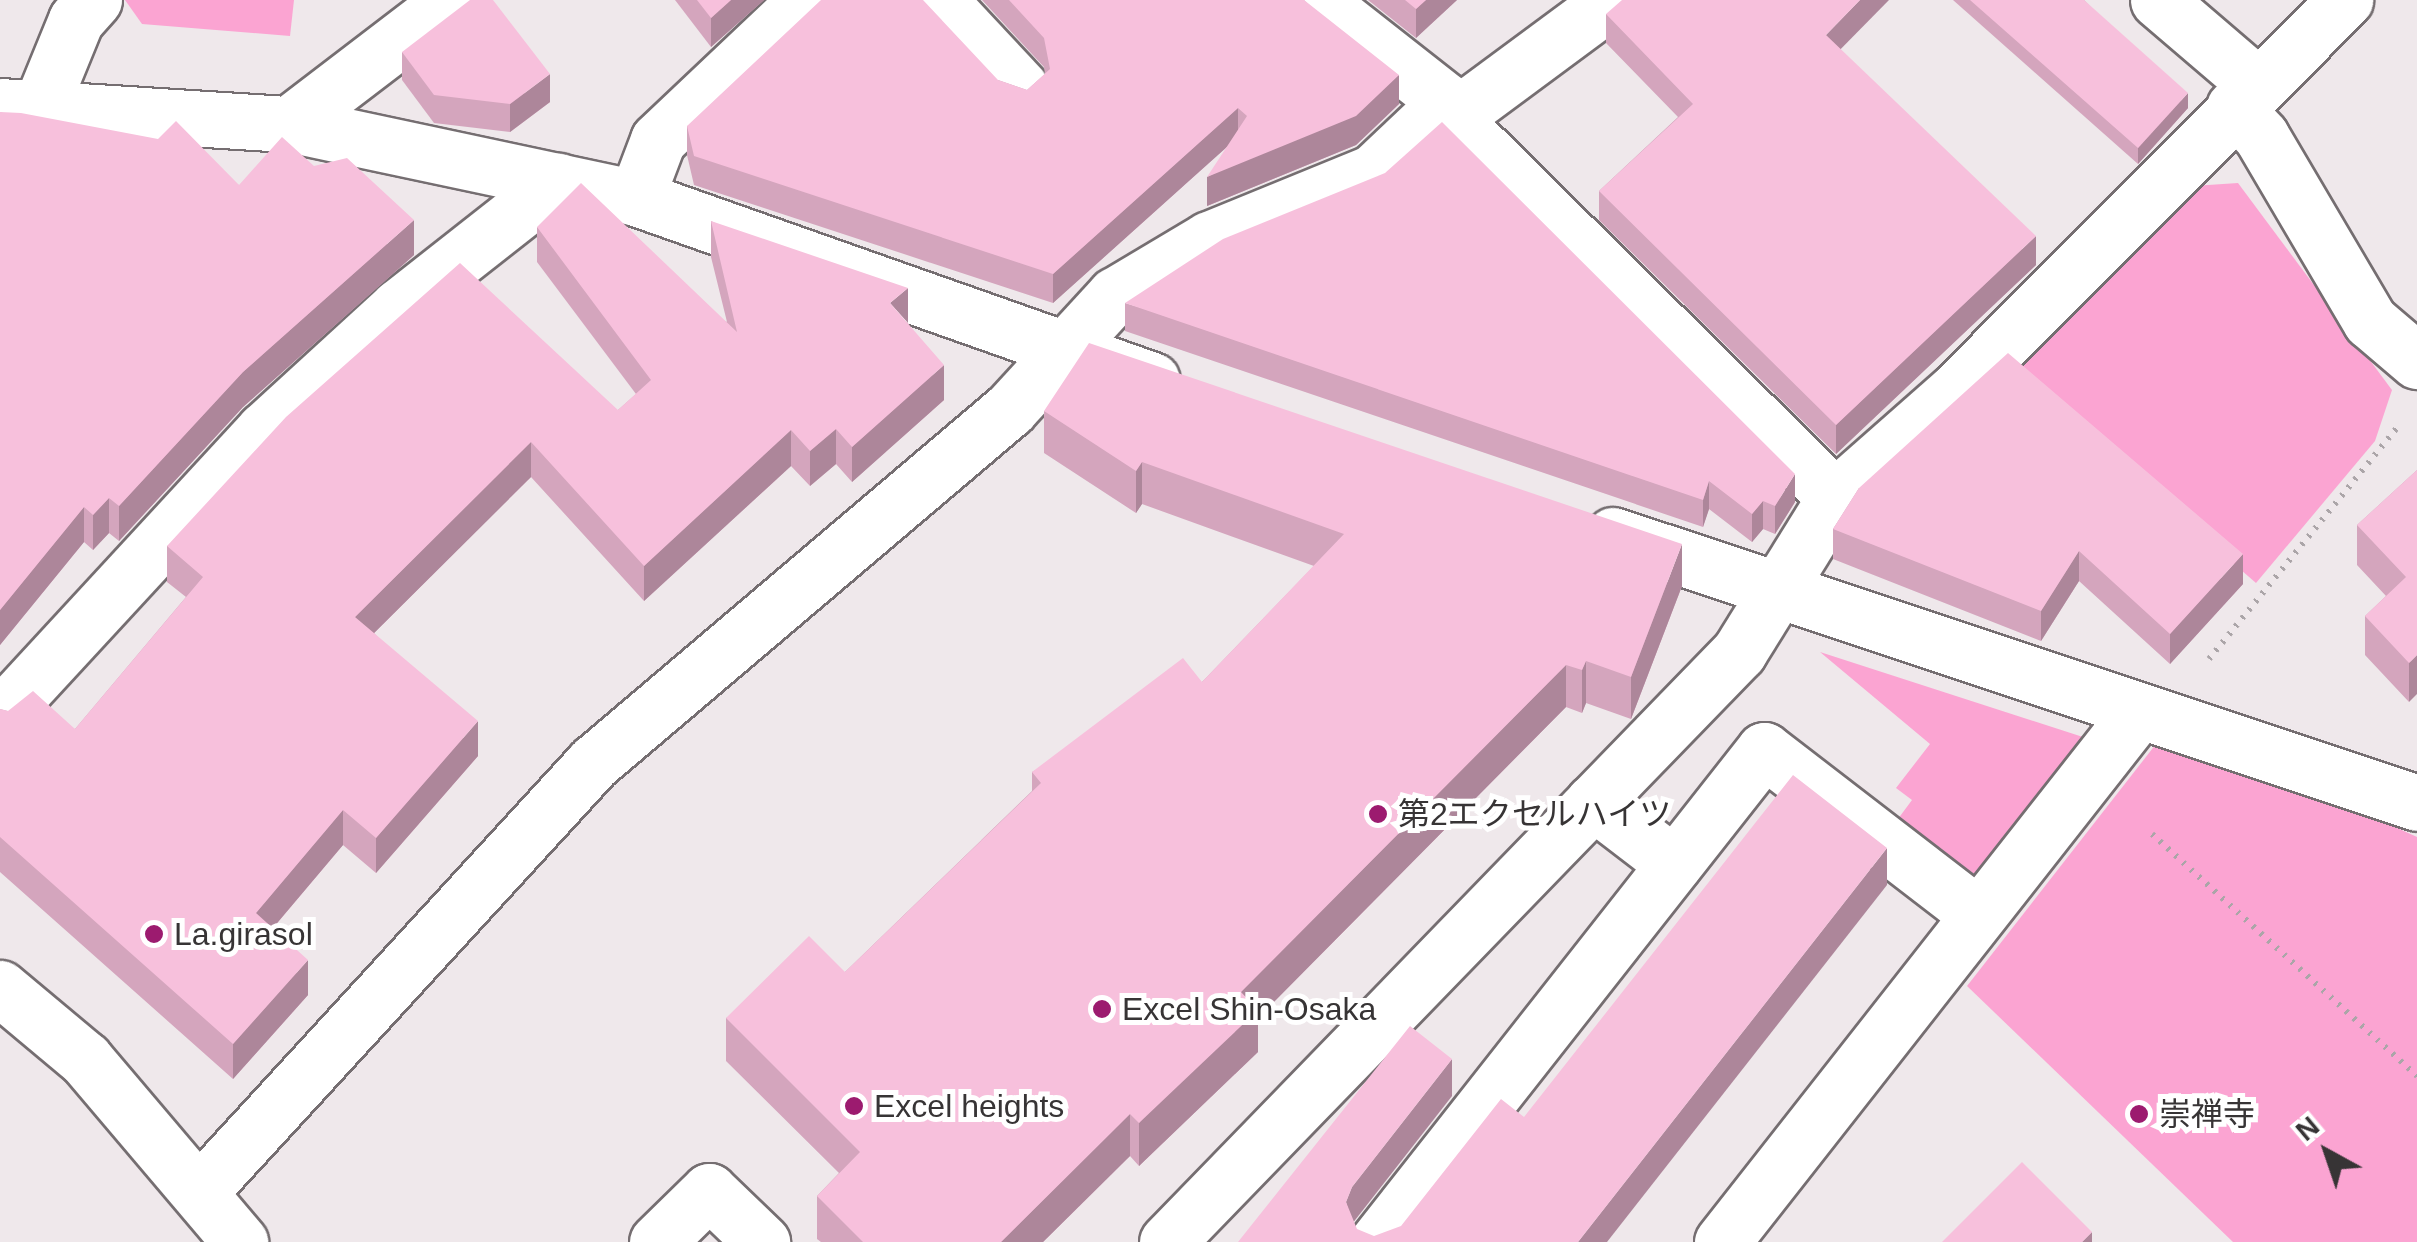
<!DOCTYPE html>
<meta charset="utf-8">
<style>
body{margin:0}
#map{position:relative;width:2417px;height:1242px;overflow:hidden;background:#efe8eb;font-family:Helvetica,"Noto Sans JP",sans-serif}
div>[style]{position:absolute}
.green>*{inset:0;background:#fba4d2}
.path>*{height:6px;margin-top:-3px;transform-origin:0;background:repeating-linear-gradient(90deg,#aba5a8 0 2.5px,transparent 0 10.5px)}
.roads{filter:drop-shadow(2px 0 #756e71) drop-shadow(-2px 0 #756e71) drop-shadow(0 2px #756e71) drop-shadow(0 -2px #756e71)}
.minor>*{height:55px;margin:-27.5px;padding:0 27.5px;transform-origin:27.5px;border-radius:27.5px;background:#fff}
.major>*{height:55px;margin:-27.5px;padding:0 27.5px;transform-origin:27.5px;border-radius:27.5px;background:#fff}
.wall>*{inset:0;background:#d4a5bd}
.shaded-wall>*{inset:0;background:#ad869a}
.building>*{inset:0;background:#f7c0dc}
.dots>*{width:28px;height:28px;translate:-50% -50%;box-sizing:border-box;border:5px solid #fff;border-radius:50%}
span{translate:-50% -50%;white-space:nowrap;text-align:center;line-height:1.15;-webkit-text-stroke:10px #fff;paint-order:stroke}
.poi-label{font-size:32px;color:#373435}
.left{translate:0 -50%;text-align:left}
.north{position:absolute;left:2277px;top:1102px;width:100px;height:100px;-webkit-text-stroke:8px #fff;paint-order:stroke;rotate:320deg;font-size:28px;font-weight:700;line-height:40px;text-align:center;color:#373435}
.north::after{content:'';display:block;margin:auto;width:35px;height:45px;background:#373435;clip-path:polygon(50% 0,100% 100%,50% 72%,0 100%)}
</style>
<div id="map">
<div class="green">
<i style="clip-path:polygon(125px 0,294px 0,290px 36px,142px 24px)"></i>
<i style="clip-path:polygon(2238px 183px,2392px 390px,2375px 441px,2256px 583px,2011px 370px,2193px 186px)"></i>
<i style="clip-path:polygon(1820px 652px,2086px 738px,1974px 886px,1892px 827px,1912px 800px,1896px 788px,1930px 744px)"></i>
<i style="clip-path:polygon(2156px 744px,2312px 789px,2417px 837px,2417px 1242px,2233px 1242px,1967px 986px)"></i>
</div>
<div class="path">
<i style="left:2209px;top:659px;width:298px;rotate:-50.9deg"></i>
<i style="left:2152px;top:834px;width:359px;rotate:42.4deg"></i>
</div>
<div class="roads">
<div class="minor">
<i style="left:939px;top:0;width:120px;rotate:47deg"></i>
<i style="left:1317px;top:0;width:165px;rotate:38.1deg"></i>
<i style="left:1447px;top:102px;width:44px;rotate:55.2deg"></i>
<i style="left:1472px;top:138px;width:511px;rotate:44.68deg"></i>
<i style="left:2158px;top:0;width:129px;rotate:40.6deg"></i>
<i style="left:0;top:106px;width:290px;rotate:3.6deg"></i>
<i style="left:289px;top:124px;width:355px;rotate:12deg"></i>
<i style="left:636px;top:198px;width:547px;rotate:19.43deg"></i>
<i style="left:2234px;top:107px;width:40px;rotate:47deg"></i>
<i style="left:2261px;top:136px;width:215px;rotate:59.5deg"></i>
<i style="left:2370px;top:321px;width:62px;rotate:40.4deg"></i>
<i style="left:40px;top:108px;width:95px;rotate:-67.8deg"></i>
<i style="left:76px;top:20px;width:27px;rotate:-48deg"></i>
<i style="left:1458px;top:114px;width:192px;rotate:-36.5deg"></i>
<i style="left:289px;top:124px;width:204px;rotate:-37.4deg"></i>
<i style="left:636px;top:198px;width:62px;rotate:-69.2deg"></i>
<i style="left:658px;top:140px;width:204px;rotate:-43.4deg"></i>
<i style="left:1613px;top:535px;width:847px;rotate:18.43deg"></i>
<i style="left:0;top:716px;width:389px;rotate:-47.3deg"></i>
<i style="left:264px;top:430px;width:182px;rotate:-42.5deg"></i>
<i style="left:398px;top:307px;width:204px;rotate:-38.2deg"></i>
<i style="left:1593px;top:802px;width:102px;rotate:37.4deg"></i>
<i style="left:202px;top:1189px;width:578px;rotate:-47.45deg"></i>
<i style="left:593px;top:763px;width:547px;rotate:-40.33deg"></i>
<i style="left:1010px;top:409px;width:155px;rotate:-47.4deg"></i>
<i style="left:1115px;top:295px;width:109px;rotate:-30.8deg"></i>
<i style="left:1209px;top:239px;width:177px;rotate:-22.2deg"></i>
<i style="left:1373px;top:172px;width:102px;rotate:-43.4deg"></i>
<i style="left:657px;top:1242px;width:73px;rotate:-44.4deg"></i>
<i style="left:709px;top:1191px;width:74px;rotate:43.9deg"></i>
<i style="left:1167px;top:1242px;width:822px;rotate:-45.89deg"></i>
<i style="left:1739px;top:652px;width:182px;rotate:-58.2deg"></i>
<i style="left:1835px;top:497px;width:159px;rotate:-41.4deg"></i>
<i style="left:1954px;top:392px;width:554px;rotate:-45.07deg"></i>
<i style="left:1377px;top:1242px;width:626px;rotate:-51.81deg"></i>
<i style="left:1764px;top:750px;width:270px;rotate:37.6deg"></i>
<i style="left:1722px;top:1242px;width:675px;rotate:-51.86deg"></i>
</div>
<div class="major">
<i style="left:0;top:988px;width:111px;rotate:39.9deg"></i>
<i style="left:85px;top:1059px;width:240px;rotate:49.7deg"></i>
</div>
</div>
<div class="wall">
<i style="clip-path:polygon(675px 0,764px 0,711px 47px)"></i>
<i style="clip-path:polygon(982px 0,1304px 0,1399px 104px,1356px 145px,1207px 206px,1228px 146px,1053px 303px,694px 185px,687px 155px,687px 126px,998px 80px,1027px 90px,1045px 74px,1044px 67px)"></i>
<i style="clip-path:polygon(1368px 0,1457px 0,1416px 38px)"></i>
<i style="clip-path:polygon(1953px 0,2084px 0,2188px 108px,2138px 164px)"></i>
<i style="clip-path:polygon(1606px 14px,1840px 49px,2036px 265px,1836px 454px,1599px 220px,1599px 191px,1678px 117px,1606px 43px)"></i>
<i style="clip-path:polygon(402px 52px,550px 102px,510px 132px,434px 123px,402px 80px)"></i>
<i style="clip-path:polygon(0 112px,239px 185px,414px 255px,243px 407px,119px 541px,109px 533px,93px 550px,84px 542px,0 645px)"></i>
<i style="clip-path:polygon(711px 221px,908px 323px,944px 400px,852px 482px,836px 464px,810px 486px,791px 466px,644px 601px,531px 477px,374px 633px,478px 756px,376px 873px,343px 845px,273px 928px,308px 995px,233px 1079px,0 872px,0 709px,75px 729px,186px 597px,167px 582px,167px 546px,618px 410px,636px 394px,537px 262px,537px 227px,727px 322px,711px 257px)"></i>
<i style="clip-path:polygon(1125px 303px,1795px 502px,1775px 534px,1763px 529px,1752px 542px,1709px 509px,1703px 527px,1125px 331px)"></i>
<i style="clip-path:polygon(1044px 411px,1682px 586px,1631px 719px,1586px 703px,1582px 713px,1566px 707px,1258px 1018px,1258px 1052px,1139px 1166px,1130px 1156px,1043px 1242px,821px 1242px,817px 1239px,817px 1196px,839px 1173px,726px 1061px,726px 1018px,845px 972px,1032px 791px,1032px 772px,1202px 682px,1314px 566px,1142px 504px,1136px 513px,1044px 453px)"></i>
<i style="clip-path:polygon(2417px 470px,2409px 702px,2365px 655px,2365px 616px,2386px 596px,2357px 565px,2357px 525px)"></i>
<i style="clip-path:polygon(1859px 488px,2243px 584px,2170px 664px,2079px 581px,2041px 641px,1833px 559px,1833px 529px)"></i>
</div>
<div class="shaded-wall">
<i style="clip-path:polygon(731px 0,764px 0,711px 47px,711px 18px)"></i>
<i style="clip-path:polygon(1426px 0,1457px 0,1416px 38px,1416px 9px)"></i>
<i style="clip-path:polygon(1860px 0,1889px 0,1826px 64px,1826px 35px)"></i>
<i style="clip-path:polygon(550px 74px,550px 102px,510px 132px,510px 104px)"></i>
<i style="clip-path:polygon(1399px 75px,1399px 104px,1356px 145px,1207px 206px,1207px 177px)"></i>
<i style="clip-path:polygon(2188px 93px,2188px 108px,2138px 164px,2138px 148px)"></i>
<i style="clip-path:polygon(1238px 108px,1238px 137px,1053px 303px,1053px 274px)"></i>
<i style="clip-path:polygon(414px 220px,414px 255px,243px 407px,119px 541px,119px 506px,243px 372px)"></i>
<i style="clip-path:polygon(2036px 236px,2036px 265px,1836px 454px,1836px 425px)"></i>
<i style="clip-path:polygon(908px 288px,908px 323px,890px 303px)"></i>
<i style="clip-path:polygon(944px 365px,944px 400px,852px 482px,852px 447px)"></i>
<i style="clip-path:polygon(836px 429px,836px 464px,810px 486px,810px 451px)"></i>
<i style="clip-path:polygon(791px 430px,791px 466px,644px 601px,644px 566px)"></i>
<i style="clip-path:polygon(531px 442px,531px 477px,355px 652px,355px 617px)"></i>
<i style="clip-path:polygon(1142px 462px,1142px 504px,1136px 513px,1136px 471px)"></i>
<i style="clip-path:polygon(1795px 474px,1795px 502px,1775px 534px,1775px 506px)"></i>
<i style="clip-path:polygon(1709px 481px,1709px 509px,1703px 527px,1703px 500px)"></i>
<i style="clip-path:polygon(109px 498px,109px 533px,93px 550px,93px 515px)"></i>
<i style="clip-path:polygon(1763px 501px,1763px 529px,1752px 542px,1752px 514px)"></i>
<i style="clip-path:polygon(84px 507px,84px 542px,0 645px,0 610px)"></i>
<i style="clip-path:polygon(1682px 544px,1682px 586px,1631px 719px,1631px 677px)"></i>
<i style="clip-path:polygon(2079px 551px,2079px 581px,2041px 641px,2041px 611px)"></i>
<i style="clip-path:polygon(2243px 554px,2243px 584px,2170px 664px,2170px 634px)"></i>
<i style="clip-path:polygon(2417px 655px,2417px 694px,2409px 702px,2409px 663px)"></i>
<i style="clip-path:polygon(1586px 661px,1586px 703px,1582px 713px,1582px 670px)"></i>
<i style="clip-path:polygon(1566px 665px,1566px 707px,1258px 1018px,1258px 1052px,1139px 1166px,1139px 1123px,1241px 992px)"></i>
<i style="clip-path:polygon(478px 721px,478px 756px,376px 873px,376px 838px)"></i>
<i style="clip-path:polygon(343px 810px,343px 845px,256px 948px,256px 913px)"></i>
<i style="clip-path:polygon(1887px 848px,1887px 885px,1607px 1242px,1578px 1242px)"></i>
<i style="clip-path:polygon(308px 960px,308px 995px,233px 1079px,233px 1044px)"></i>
<i style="clip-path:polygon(1452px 1059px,1452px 1096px,1352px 1224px,1346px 1202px,1352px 1187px)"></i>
<i style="clip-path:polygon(1130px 1114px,1130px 1156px,1043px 1242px,1001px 1242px)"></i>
<i style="clip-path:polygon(2092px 1232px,2092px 1242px,2082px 1242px)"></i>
</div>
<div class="building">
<i style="clip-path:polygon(470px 0,493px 0,550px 74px,510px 104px,434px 95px,402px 52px)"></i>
<i style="clip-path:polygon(697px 0,731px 0,711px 18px)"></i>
<i style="clip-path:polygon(821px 0,923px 0,998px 80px,1027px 90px,1050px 69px,1044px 38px,1009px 0,1304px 0,1399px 75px,1356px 116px,1207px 177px,1247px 116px,1238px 108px,1053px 274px,694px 156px,687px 126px)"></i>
<i style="clip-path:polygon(1405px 0,1426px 0,1416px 9px)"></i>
<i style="clip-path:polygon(1622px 0,1860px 0,1826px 35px,2036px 236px,1836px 425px,1599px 191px,1693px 104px,1606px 14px)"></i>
<i style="clip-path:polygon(1970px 0,2084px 0,2188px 93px,2138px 148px)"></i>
<i style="clip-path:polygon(0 112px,21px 113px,158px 139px,176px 121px,239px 185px,282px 137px,314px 166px,347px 158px,414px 220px,243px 372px,119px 506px,109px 498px,93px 515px,84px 507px,0 610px)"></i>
<i style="clip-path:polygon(1442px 122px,1795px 474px,1775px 506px,1763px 501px,1752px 514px,1709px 481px,1703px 500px,1125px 303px,1223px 239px,1385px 173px)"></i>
<i style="clip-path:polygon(581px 183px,737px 332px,711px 221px,908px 288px,890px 303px,944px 365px,852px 447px,836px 429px,810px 451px,791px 430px,644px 566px,531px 442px,355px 617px,478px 721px,376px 838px,343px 810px,256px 913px,308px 960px,233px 1044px,0 837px,0 709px,8px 711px,33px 691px,75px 729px,203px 577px,167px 546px,286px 417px,460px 263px,618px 410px,651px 380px,537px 227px)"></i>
<i style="clip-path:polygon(1089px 343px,1682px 544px,1631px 677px,1586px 661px,1582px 670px,1566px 665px,1241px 992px,1258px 1010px,1139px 1123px,1130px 1114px,1001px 1242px,863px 1242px,817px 1196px,860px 1152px,726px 1018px,809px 936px,845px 972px,1041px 783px,1032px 772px,1183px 658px,1202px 682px,1344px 534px,1142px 462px,1136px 471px,1044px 411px)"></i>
<i style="clip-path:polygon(2008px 353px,2243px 554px,2170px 634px,2079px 551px,2041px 611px,1833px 529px,1859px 488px)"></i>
<i style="clip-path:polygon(2417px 470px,2417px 655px,2409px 663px,2365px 616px,2406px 577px,2357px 525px)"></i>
<i style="clip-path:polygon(1793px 775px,1887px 848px,1578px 1242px,1238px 1242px,1410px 1026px,1452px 1059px,1352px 1187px,1346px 1202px,1357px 1229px,1374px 1236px,1401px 1226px,1501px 1099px,1524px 1117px)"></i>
<i style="clip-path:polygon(2022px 1162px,2092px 1232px,2082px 1242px,1942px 1242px)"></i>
</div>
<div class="dots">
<i style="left:1378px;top:814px;background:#9c1b6f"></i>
<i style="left:154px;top:934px;background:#9c1b6f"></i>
<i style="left:1102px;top:1009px;background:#9c1b6f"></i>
<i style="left:854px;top:1106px;background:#9c1b6f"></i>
<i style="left:2139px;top:1114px;background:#9c1b6f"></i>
</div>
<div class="poi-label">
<span class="left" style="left:1398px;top:814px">第2エクセルハイツ</span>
<span class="left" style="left:174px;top:934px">La.girasol</span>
<span class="left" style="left:1122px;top:1009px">Excel Shin-Osaka</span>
<span class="left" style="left:874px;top:1106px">Excel heights</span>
<span class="left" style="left:2159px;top:1114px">崇禅寺</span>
</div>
<div class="north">N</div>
</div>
